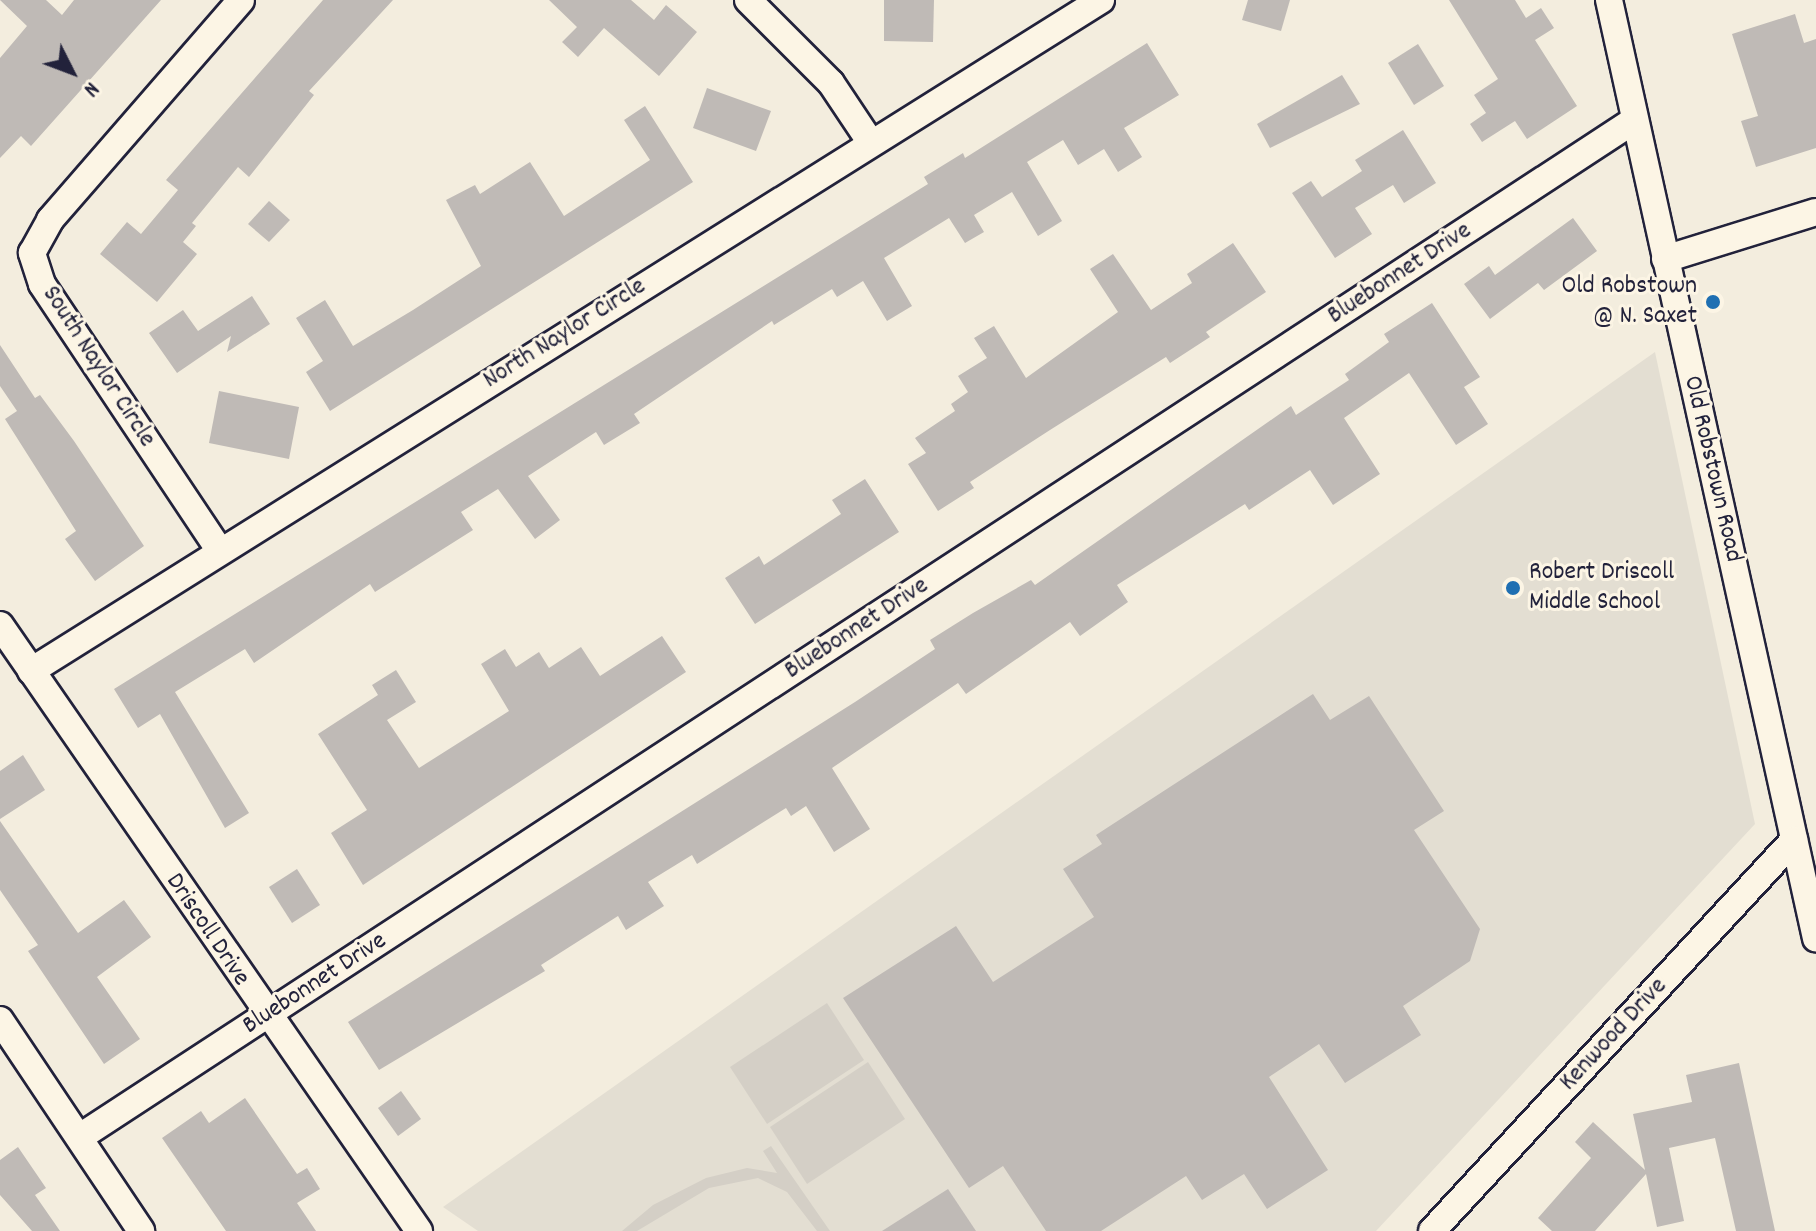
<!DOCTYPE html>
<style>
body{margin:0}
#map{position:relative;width:1816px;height:1231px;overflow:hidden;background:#f3edde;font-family:Dekko,sans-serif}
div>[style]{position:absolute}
.built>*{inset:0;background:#e3ded2}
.green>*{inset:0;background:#d4cfc6}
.building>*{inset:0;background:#bfbab6}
.roads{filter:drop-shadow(2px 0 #22223b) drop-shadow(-2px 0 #22223b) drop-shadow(0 2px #22223b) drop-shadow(0 -2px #22223b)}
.minor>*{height:26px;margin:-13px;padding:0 13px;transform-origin:13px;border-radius:13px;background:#fcf5e5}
.dots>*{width:22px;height:22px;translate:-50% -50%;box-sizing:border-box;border:4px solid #fcf5e5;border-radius:50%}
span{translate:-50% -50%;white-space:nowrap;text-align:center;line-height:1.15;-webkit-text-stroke:6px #fcf5e5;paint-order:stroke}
.street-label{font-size:26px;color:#22223b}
.poi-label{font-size:26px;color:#22223b}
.right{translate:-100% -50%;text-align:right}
.left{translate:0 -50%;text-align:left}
.north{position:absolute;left:32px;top:32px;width:80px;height:80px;-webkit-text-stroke:6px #fcf5e5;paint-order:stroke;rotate:132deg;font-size:22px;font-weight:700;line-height:32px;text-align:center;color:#22223b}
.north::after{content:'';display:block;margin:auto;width:28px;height:36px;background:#22223b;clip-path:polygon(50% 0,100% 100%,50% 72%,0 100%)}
</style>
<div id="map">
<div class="built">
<i style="clip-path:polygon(1655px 352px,1755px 824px,1376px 1231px,478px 1231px,443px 1207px)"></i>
</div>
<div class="green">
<i style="clip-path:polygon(827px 1003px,864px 1060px,767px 1124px,730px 1067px)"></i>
<i style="clip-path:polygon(868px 1062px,905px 1119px,807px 1184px,770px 1127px)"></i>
<i style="clip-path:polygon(771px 1146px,830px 1231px,817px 1231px,787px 1192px,758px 1178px,709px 1188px,637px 1231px,622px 1231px,653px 1205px,706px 1178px,747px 1168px,777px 1173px,763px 1151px)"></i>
</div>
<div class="building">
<i style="clip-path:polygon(0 0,46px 0,62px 15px,74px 0,161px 0,31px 146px,21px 136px,0 158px,0 58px,27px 26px)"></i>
<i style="clip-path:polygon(323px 0,393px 0,309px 91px,314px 95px,249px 177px,238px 167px,192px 223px,196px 226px,183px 242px,197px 254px,157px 302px,100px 254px,127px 222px,141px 234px,178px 190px,166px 180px)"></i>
<i style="clip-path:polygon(549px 0,631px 0,654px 20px,666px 5px,697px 32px,659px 76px,604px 28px,578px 57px,562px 42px,577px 27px)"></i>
<i style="clip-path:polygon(884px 0,934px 0,933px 42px,884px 41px)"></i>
<i style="clip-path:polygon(1248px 0,1290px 0,1281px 31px,1242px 20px)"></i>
<i style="clip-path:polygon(1449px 0,1515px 0,1526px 18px,1541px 8px,1554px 28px,1535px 40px,1577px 106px,1527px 139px,1515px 121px,1482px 142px,1470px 124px,1486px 113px,1474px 95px,1498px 79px)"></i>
<i style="clip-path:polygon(1795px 14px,1804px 43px,1816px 39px,1816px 148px,1756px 167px,1741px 121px,1758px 116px,1732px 34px)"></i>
<i style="clip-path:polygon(1147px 43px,1179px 95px,1124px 128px,1142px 157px,1118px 172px,1104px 149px,1078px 165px,1063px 140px,1027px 162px,1062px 221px,1038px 236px,1012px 192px,974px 215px,984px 232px,965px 243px,949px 218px,884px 258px,912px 306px,887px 321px,863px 281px,837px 297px,832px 289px,774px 325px,772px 321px,634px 414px,640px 423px,604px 445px,596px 432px,528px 476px,560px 520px,535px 539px,498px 489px,461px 512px,473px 530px,375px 592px,370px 584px,254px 663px,245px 649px,175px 692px,249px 813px,225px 828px,160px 714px,138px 728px,114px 689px,928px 184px,924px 177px,963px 153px,965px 158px)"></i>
<i style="clip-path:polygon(1418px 44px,1444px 86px,1414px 105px,1388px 63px)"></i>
<i style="clip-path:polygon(1342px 75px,1360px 104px,1270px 148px,1257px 124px)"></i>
<i style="clip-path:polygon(707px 88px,771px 111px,756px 151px,693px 128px)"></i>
<i style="clip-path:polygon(645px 106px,693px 182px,330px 411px,306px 372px,323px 361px,296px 318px,325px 300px,353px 346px,413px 310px,481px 266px,446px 200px,475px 185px,480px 194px,530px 162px,564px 216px,650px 160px,624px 120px)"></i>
<i style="clip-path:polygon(1403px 130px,1436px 183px,1404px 203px,1393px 185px,1355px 208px,1372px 234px,1335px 258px,1292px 193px,1311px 181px,1322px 197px,1362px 171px,1355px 160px)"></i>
<i style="clip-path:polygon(269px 201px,290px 220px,269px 242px,248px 224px)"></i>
<i style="clip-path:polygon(1573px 218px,1597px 251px,1544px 290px,1538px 283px,1490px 319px,1464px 284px,1489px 266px,1495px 275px)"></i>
<i style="clip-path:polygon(1233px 243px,1266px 292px,1206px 332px,1210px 337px,1170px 363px,1166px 357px,1050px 430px,970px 482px,974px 488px,938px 511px,908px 464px,926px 453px,915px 438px,955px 411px,951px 404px,968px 392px,958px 376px,987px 358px,974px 338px,994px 326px,1026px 378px,1118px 312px,1090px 269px,1113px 254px,1151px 310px,1192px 283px,1187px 274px)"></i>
<i style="clip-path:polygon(252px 296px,270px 324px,227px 352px,231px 336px,177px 373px,149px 333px,183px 310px,198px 331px)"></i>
<i style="clip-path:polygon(1432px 303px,1480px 377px,1464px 387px,1488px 424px,1456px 445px,1409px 373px,1344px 418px,1380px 474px,1333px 505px,1310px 470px,1249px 510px,1245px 504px,1117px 585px,1128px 602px,1080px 636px,1070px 622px,966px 694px,958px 683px,832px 768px,870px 829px,834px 852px,806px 806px,791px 816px,786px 808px,697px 864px,692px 855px,648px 882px,664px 906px,626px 930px,618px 916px,541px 965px,545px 971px,379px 1070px,348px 1022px,855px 702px,935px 649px,930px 640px,973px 613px,1031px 580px,1035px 585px,1291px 406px,1296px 415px,1349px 380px,1345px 374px,1389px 342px,1384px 334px)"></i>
<i style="clip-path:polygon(0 345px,35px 398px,40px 395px,74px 441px,144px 546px,95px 581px,65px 539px,76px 531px,5px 419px,17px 411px,0 386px)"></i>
<i style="clip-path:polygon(219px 391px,299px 407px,289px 459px,209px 443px)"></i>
<i style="clip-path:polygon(865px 479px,899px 532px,755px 624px,725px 578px,759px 556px,764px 565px,841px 514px,832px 500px)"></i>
<i style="clip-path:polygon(662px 636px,686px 672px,363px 885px,331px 833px,367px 810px,318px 734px,378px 695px,372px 685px,396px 670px,416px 702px,387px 720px,419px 768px,509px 711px,481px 664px,505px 649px,516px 667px,539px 652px,549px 668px,581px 647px,600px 676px)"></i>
<i style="clip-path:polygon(1313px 694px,1330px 720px,1369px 696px,1444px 811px,1414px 830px,1480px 929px,1470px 961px,1403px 1006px,1421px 1035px,1345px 1083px,1319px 1044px,1269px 1077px,1328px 1170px,1267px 1209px,1244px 1174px,1202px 1200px,1186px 1176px,1101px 1231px,1046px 1231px,1003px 1166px,969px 1188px,843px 998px,956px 926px,993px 982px,1094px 917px,1063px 869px,1102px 844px,1096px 835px)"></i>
<i style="clip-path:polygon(23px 755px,45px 790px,0 819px,0 771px)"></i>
<i style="clip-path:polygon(0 821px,78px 933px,124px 900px,151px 937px,97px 977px,140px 1039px,104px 1064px,28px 951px,38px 945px,0 890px)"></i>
<i style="clip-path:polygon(297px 869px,320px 905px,292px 923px,269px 887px)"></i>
<i style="clip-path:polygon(1739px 1063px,1775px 1231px,1736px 1231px,1715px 1138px,1669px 1148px,1684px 1221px,1657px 1227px,1646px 1174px,1595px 1231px,1552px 1231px,1538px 1218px,1591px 1158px,1575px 1142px,1593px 1122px,1645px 1170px,1633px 1114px,1692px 1102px,1686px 1075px)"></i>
<i style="clip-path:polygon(401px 1091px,421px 1119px,398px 1136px,378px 1108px)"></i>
<i style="clip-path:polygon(245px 1098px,297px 1174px,307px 1168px,320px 1189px,297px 1203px,316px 1231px,226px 1231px,162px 1138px,201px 1111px,209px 1123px)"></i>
<i style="clip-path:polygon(18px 1147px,46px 1188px,35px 1195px,60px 1231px,32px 1231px,0 1195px,0 1160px)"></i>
<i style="clip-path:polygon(948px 1189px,976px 1231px,882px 1231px)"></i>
</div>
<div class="roads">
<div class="minor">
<i style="left:748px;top:0;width:117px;rotate:45deg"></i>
<i style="left:831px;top:83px;width:72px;rotate:56.3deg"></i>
<i style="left:1609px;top:0;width:961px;rotate:77.56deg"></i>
<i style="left:1665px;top:259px;width:158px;rotate:-17.3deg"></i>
<i style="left:220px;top:551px;width:321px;rotate:-123.7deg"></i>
<i style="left:42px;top:284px;width:33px;rotate:-108deg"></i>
<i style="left:32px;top:253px;width:38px;rotate:-61deg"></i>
<i style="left:50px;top:220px;width:291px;rotate:-49deg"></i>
<i style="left:0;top:625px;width:737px;rotate:55.34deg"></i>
<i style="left:31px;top:671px;width:1263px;rotate:-32.09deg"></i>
<i style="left:0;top:1020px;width:254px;rotate:56.2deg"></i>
<i style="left:80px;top:1137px;width:1858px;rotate:-33.19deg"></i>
<i style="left:1432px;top:1231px;width:533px;rotate:-47.21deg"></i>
</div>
</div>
<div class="dots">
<i style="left:1713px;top:302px;background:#1f6fb2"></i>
<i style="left:1513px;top:588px;background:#1f6fb2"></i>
</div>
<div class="street-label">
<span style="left:1400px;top:274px;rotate:-33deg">Bluebonnet Drive</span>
<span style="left:565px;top:334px;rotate:-32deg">North Naylor Circle</span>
<span style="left:98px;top:367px;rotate:57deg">South Naylor Circle</span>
<span style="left:1712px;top:469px;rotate:77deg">Old Robstown Road</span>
<span style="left:857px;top:629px;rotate:-33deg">Bluebonnet Drive</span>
<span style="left:207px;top:930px;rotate:56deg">Driscoll Drive</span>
<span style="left:315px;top:984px;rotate:-33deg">Bluebonnet Drive</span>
<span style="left:1614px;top:1035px;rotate:-47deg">Kenwood Drive</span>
</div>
<div class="poi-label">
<span class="right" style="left:1697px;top:302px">Old Robstown<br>@ N. Saxet</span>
<span class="left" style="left:1529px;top:588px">Robert Driscoll<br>Middle School</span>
</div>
<div class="north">N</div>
</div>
